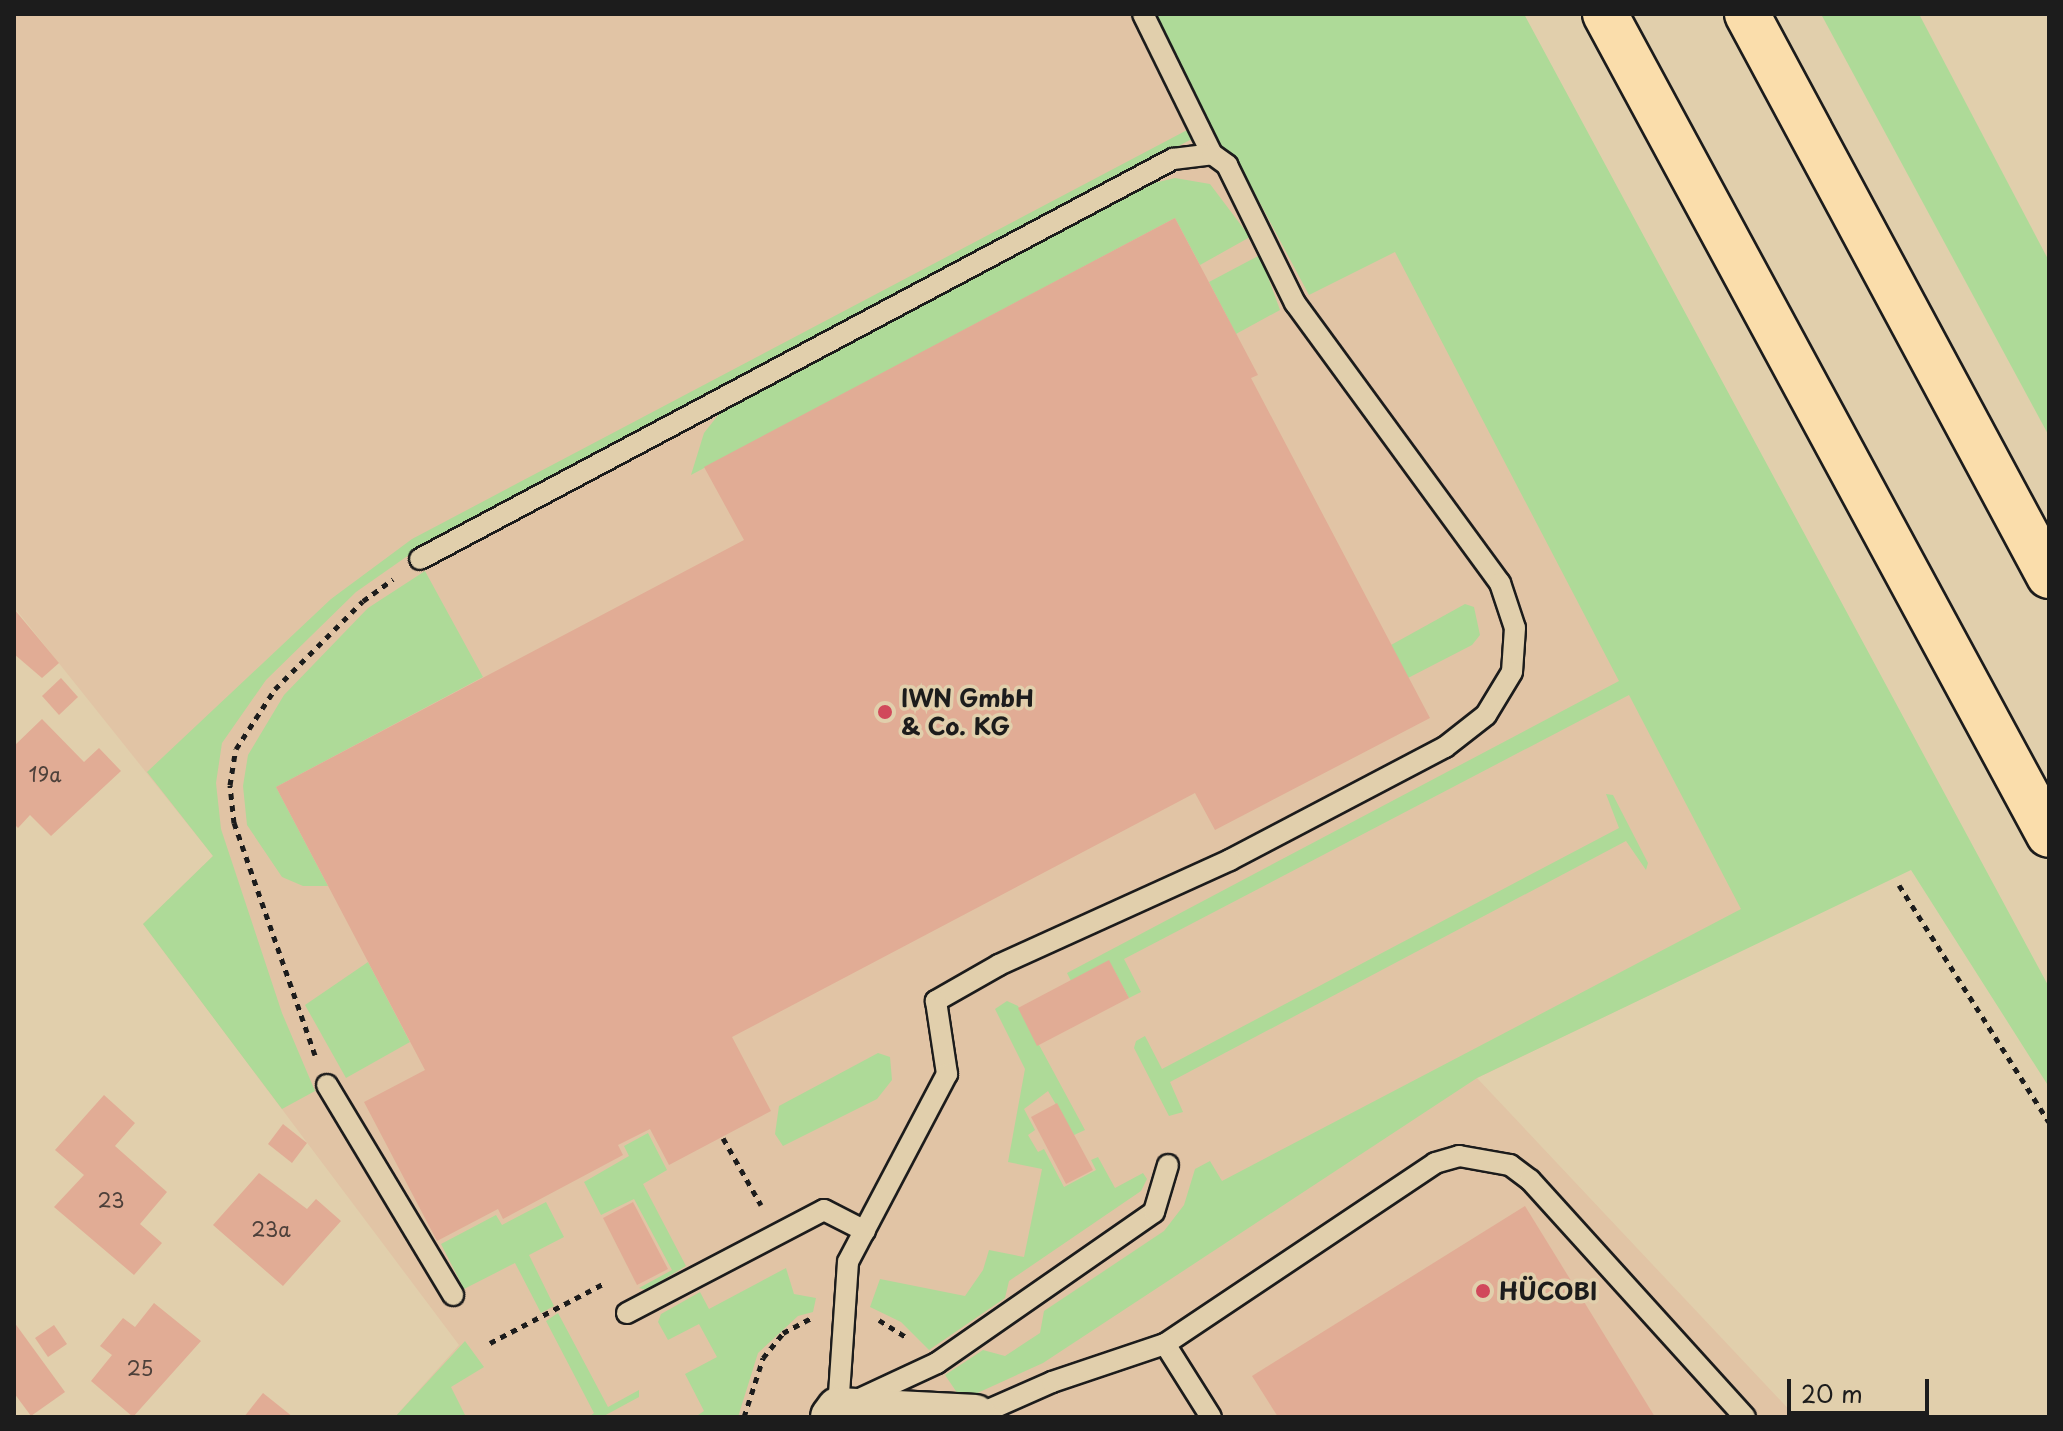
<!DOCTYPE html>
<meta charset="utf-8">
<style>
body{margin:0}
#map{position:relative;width:2063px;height:1431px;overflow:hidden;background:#e1cfac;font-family:"Playpen Sans",sans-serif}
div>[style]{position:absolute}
.built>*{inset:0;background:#e1c4a5}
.green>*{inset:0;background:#aeda98}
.building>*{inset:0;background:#e1ac95}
.path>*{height:5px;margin-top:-2.5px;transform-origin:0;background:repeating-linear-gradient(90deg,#1c1c1c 0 6px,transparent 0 12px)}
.roads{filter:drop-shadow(2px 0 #1c1c1c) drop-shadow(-2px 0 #1c1c1c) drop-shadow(0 2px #1c1c1c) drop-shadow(0 -2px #1c1c1c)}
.lane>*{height:20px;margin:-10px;padding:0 10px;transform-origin:10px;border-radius:10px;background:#e1cfac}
.street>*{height:42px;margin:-21px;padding:0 21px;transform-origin:21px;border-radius:21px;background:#e1cfac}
.highway>*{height:44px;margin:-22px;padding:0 22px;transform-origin:22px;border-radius:22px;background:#faddab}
.dots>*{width:22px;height:22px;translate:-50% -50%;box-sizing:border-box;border:4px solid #e1cfac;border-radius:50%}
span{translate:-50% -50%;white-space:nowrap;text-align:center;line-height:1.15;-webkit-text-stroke:7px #e1cfac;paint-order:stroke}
.number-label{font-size:20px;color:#4d403a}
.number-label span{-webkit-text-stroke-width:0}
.poi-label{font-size:24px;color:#1c1c1c;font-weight:700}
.left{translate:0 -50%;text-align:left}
.frame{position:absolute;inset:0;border:16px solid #1c1c1c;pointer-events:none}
.scale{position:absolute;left:1787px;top:1379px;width:142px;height:36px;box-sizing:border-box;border:4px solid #1c1c1c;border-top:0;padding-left:10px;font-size:24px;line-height:28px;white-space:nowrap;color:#1c1c1c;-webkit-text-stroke:6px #e1cfac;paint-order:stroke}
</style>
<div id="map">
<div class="built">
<i style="clip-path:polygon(14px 14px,1432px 14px,1911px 869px,1477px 1078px,1796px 1417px,395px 1417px,459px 1345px,143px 924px,213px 856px,14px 607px)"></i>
</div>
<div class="green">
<i style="clip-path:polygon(1156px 14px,1524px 14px,2049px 987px,2049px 1087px,1911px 870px,1477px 1078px,1043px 1363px,962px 1400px,945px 1375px,983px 1350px,1005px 1356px,1040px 1333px,1044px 1311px,1164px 1231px,1184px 1205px,1195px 1169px,1210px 1161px,1222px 1181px,1741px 909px,1629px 695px,1124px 959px,1141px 992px,1129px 998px,1109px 961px,1071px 981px,1067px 973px,1619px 681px,1395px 252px,1309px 295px,1235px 156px,1214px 142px,1190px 140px,416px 550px,356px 592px,266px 680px,222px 743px,216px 783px,221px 829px,282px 1013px,315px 1091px,282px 1109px,143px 924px,213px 856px,147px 772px,331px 599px,412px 539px,1208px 119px)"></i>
<i style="clip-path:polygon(1821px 14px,1919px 14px,2049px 261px,2049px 436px)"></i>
<i style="clip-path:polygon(1175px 178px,1210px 184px,1250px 237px,1200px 265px,1175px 218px,691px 475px,704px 433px,719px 414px,1154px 183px)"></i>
<i style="clip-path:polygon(1260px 255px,1280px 310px,1236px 334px,1209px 282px)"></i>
<i style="clip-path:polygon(425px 571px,483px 677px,276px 787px,328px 886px,303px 886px,282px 877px,247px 825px,243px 786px,248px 755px,284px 695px,368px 608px)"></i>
<i style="clip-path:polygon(1465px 604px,1474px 607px,1480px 635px,1472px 645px,1408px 678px,1391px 645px)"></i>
<i style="clip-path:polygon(1606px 794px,1613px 795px,1648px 863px,1646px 870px,1626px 841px,1170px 1082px,1183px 1112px,1169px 1116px,1134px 1048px,1136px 1041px,1145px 1036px,1162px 1069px,1619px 828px)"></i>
<i style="clip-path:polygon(368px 962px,410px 1042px,346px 1078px,305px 1005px)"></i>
<i style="clip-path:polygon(1007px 1001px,1018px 1006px,1085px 1130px,1074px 1135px,1048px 1091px,1024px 1109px,1035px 1130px,1028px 1135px,1038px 1152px,1044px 1149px,1064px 1187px,1096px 1170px,1091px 1160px,1098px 1157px,1115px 1188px,1143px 1173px,1147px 1179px,1141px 1191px,1009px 1281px,1005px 1298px,929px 1350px,901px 1322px,870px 1307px,880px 1279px,965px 1296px,983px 1270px,989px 1250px,1024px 1257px,1042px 1169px,1008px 1162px,1025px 1069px,995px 1009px)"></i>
<i style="clip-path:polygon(878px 1053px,890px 1057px,892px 1080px,877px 1099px,783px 1146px,775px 1134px,779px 1106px)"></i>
<i style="clip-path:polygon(648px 1133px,667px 1170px,643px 1184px,686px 1266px,646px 1290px,639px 1288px,672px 1270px,634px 1199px,601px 1215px,584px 1182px,629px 1156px,624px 1146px)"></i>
<i style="clip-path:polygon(546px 1202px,564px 1237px,529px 1255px,554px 1306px,541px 1313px,515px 1263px,464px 1289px,441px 1244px,496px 1215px,502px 1225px)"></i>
<i style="clip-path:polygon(786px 1268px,794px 1294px,816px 1298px,813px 1312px,798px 1316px,758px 1353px,738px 1417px,695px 1417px,704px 1411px,685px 1374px,717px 1357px,699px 1324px,668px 1340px,658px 1322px,661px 1314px,700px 1292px,709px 1309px)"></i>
<i style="clip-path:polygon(558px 1313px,608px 1407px,639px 1390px,639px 1397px,602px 1417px,589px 1417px,594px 1413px,546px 1321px)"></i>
<i style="clip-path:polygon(465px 1341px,484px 1367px,451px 1387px,466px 1417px,395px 1417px)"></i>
</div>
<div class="building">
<i style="clip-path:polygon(1175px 218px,1258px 375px,1251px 378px,1430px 718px,1215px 830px,1195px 793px,732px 1037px,771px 1111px,669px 1165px,650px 1129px,618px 1145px,623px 1155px,503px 1219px,498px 1209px,437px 1241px,364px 1102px,425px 1070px,276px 787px,744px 540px,704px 467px)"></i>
<i style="clip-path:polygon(14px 609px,59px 663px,42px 678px,14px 654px)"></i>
<i style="clip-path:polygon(61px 678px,78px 697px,59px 715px,42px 696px)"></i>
<i style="clip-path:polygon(42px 719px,84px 762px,99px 748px,121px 771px,51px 836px,30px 815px,18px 828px,14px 824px,14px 746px)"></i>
<i style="clip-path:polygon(1109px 960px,1129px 998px,1037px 1046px,1018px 1008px)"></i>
<i style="clip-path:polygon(104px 1095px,135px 1123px,115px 1146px,167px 1192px,140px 1224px,162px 1243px,134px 1275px,54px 1207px,84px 1175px,55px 1150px)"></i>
<i style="clip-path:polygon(1057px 1103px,1093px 1170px,1066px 1184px,1031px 1117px)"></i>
<i style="clip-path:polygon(283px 1124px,307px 1143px,292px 1163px,268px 1144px)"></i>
<i style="clip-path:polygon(259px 1173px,307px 1209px,316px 1199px,341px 1221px,283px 1286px,213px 1225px)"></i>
<i style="clip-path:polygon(633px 1202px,668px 1269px,637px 1285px,603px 1218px)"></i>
<i style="clip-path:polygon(1525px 1206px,1655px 1417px,1278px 1417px,1252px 1376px)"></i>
<i style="clip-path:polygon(154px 1303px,201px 1341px,133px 1417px,91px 1381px,112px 1355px,100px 1346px,123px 1318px,135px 1327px)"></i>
<i style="clip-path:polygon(14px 1322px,65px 1392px,31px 1416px,14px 1393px)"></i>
<i style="clip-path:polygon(54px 1325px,67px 1344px,48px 1357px,35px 1338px)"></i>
<i style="clip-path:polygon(263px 1393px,293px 1417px,244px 1417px)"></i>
</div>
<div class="path">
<i style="left:1899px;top:885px;width:280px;rotate:57.7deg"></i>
<i style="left:315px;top:1055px;width:246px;rotate:-109.2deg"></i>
<i style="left:234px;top:823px;width:38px;rotate:-96deg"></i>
<i style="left:230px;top:785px;width:36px;rotate:-81deg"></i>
<i style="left:236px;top:749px;width:72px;rotate:-57deg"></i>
<i style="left:275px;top:689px;width:124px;rotate:-45deg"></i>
<i style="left:363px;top:601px;width:37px;rotate:-36deg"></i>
<i style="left:723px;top:1138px;width:77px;rotate:60.4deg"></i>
<i style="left:879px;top:1320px;width:34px;rotate:32deg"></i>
<i style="left:490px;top:1343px;width:130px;rotate:-27.6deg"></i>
<i style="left:744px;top:1417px;width:62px;rotate:-72.1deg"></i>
<i style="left:763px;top:1358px;width:32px;rotate:-51deg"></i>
<i style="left:783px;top:1333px;width:32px;rotate:-28deg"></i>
</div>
<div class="roads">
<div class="lane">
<i style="left:1143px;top:14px;width:156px;rotate:63.8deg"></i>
<i style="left:420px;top:559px;width:853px;rotate:-27.98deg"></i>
<i style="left:1173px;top:159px;width:39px;rotate:-7deg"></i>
<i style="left:1212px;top:154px;width:19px;rotate:36deg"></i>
<i style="left:1227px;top:165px;width:154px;rotate:63.8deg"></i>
<i style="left:1295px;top:303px;width:347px;rotate:53.8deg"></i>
<i style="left:1500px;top:583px;width:47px;rotate:71.6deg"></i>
<i style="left:1515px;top:628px;width:44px;rotate:93.9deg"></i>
<i style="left:1512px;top:672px;width:50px;rotate:121.2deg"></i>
<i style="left:1486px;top:715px;width:52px;rotate:142deg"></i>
<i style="left:1445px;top:747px;width:243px;rotate:152.3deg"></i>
<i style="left:1230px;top:860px;width:254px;rotate:155.6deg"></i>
<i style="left:999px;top:965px;width:73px;rotate:150.3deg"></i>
<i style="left:936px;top:1001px;width:74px;rotate:81.4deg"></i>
<i style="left:947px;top:1074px;width:212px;rotate:117.8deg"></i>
<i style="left:848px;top:1262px;width:147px;rotate:93.9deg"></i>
<i style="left:838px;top:1409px;width:109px;rotate:-24.9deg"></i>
<i style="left:937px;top:1363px;width:264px;rotate:-34.8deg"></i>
<i style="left:1154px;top:1212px;width:49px;rotate:-73.4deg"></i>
<i style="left:327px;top:1085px;width:245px;rotate:59deg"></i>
<i style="left:627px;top:1313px;width:222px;rotate:-27.6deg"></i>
<i style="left:824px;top:1210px;width:46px;rotate:27.1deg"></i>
<i style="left:1165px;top:1344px;width:86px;rotate:57.8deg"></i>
<i style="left:975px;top:1416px;width:84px;rotate:-23.8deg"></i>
<i style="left:1052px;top:1382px;width:119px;rotate:-18.6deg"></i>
<i style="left:1165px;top:1344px;width:325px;rotate:-33.8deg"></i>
<i style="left:1435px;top:1163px;width:25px;rotate:-16deg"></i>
<i style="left:1459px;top:1156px;width:52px;rotate:10deg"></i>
<i style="left:1510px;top:1165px;width:25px;rotate:37deg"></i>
<i style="left:1530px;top:1180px;width:320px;rotate:47.8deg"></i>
</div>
<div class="street">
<i style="left:832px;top:1417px;width:10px;rotate:-53deg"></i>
<i style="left:838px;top:1409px;width:137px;rotate:2.9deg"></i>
</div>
<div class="highway">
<i style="left:1605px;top:14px;width:933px;rotate:61.6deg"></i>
<i style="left:1747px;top:14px;width:638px;rotate:61.75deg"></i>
</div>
</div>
<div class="dots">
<i style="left:885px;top:712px;background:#d1495b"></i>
<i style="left:1483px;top:1291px;background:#d1495b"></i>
</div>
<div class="number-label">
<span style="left:45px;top:774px">19a</span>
<span style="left:111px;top:1200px">23</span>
<span style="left:271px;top:1229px">23a</span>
<span style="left:140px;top:1368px">25</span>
</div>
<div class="poi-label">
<span class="left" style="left:901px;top:712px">IWN GmbH<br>&amp; Co. KG</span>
<span class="left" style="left:1499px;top:1291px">HÜCOBI</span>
</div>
<div class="frame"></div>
<div class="scale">20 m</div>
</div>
